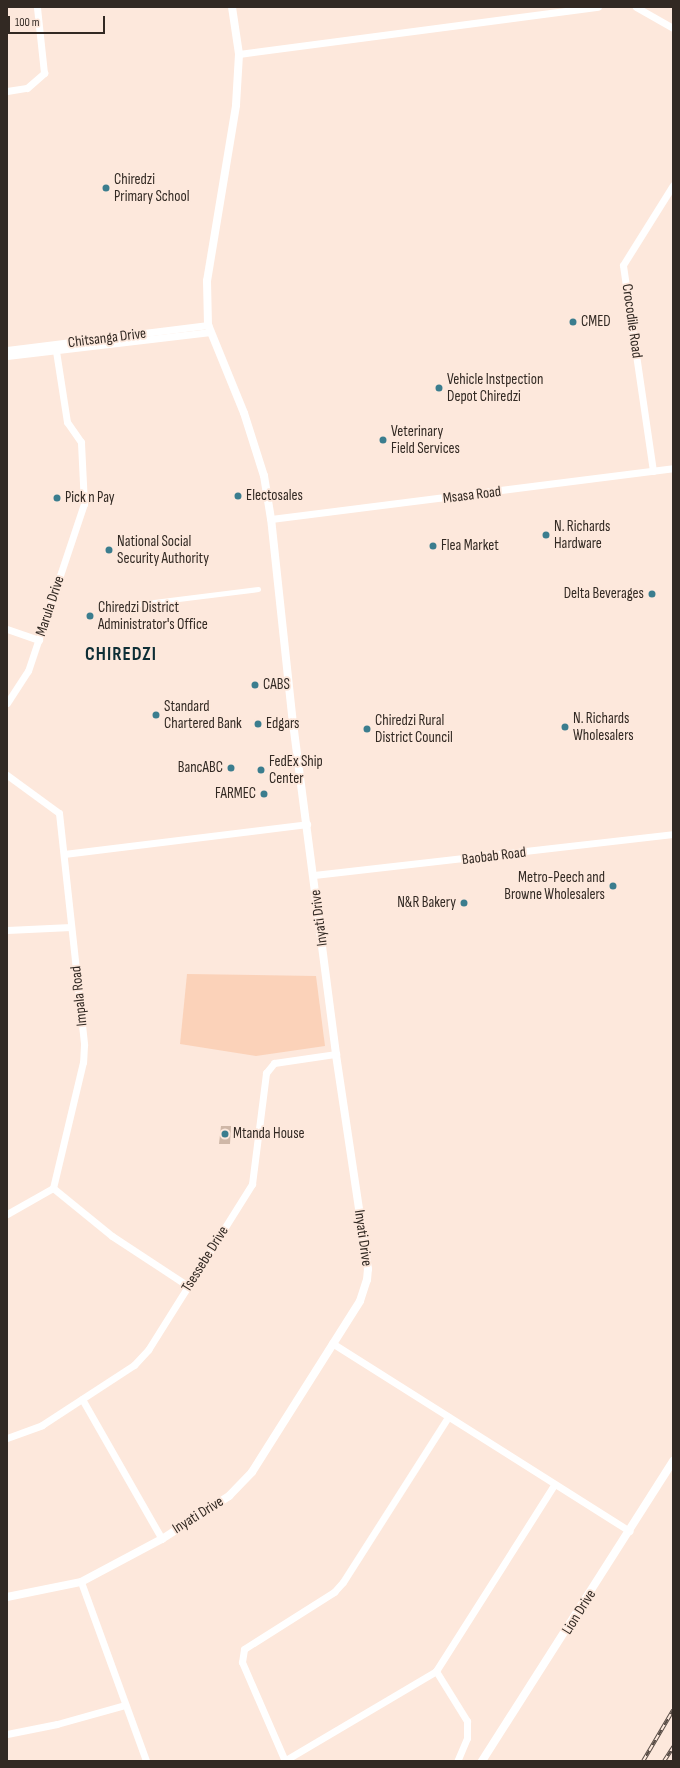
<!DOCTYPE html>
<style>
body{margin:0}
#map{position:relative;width:680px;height:1768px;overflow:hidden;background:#fde8dc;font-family:"Sofia Sans Condensed",sans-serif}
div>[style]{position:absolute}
.green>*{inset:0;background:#fbd2b9}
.building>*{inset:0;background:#cfb7a7}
.pedestrian>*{height:5px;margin:-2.5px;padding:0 2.5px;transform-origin:2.5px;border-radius:2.5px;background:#fff}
.minor>*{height:7px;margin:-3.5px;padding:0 3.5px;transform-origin:3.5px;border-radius:3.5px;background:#fff}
.tertiary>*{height:8px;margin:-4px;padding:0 4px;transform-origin:4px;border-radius:4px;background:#fff}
.rail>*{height:3.5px;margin-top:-1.75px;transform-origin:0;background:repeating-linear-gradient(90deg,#fde8dc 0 6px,#584c45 0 12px);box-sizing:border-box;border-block:1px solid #584c45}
.dots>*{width:11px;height:11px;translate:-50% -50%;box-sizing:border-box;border:2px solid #fde8dc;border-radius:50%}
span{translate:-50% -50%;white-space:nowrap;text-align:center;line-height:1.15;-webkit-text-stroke:3.5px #fde8dc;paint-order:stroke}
.poi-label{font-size:15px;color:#322923}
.left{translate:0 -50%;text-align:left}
.right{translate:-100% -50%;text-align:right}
.street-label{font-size:15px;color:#322923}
.district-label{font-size:19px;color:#0e2e36;font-weight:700;letter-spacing:1px}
.frame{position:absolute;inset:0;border:8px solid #322923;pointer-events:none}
.scale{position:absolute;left:8px;top:16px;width:97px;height:18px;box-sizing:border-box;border:2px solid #322923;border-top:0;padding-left:5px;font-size:12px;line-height:14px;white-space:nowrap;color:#322923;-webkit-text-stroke:3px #fde8dc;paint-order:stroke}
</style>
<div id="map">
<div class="green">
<i style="clip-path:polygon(187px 974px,316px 976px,325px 1046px,256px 1056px,180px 1044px)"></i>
</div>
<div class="building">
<i style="clip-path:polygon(221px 1126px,231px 1126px,230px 1144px,219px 1144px)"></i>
</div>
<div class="pedestrian">
<i style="left:138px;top:604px;width:121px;rotate:-7.1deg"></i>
</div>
<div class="minor">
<i style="left:636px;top:7px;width:43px;rotate:29.6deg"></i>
<i style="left:239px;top:54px;width:362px;rotate:-7.5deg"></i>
<i style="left:7px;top:91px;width:20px;rotate:-9deg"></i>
<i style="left:27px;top:88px;width:23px;rotate:-41deg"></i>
<i style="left:44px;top:73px;width:66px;rotate:-96.1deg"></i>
<i style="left:7px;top:350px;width:203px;rotate:-7.1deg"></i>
<i style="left:7px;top:356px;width:205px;rotate:-6.7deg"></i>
<i style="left:653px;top:471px;width:208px;rotate:-98.3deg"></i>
<i style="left:623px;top:265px;width:94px;rotate:-58deg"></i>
<i style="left:271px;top:519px;width:405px;rotate:-7.2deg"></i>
<i style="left:7px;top:629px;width:34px;rotate:19deg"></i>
<i style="left:7px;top:703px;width:38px;rotate:-57deg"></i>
<i style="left:28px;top:671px;width:176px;rotate:-71.5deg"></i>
<i style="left:84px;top:504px;width:62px;rotate:-92.8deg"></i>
<i style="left:81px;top:442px;width:24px;rotate:-125deg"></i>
<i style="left:67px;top:422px;width:72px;rotate:-98.8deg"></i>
<i style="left:7px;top:775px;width:64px;rotate:36.2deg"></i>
<i style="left:59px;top:813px;width:233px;rotate:83.8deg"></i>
<i style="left:84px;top:1045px;width:17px;rotate:93deg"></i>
<i style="left:83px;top:1062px;width:130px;rotate:103.4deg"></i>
<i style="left:53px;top:1188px;width:53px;rotate:150.5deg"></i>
<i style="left:64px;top:854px;width:245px;rotate:-7deg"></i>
<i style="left:314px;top:875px;width:361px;rotate:-6.5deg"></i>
<i style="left:7px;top:930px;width:64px;rotate:-2.7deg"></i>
<i style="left:53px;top:1188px;width:76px;rotate:39.1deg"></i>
<i style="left:112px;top:1236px;width:91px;rotate:33.3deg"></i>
<i style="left:332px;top:1343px;width:352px;rotate:32.3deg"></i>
<i style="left:82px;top:1399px;width:161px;rotate:60.3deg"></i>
<i style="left:7px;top:1438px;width:37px;rotate:-20deg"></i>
<i style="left:42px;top:1425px;width:110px;rotate:-33.1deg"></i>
<i style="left:134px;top:1365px;width:21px;rotate:-47deg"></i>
<i style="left:148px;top:1350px;width:196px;rotate:-57.9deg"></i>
<i style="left:252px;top:1184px;width:112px;rotate:-82.8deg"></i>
<i style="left:266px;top:1073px;width:13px;rotate:-51deg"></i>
<i style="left:274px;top:1063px;width:63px;rotate:-8.3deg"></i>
<i style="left:81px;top:1582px;width:190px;rotate:70deg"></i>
<i style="left:436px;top:1671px;width:59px;rotate:58.2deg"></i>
<i style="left:467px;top:1721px;width:17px;rotate:90deg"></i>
<i style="left:467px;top:1738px;width:25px;rotate:113deg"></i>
<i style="left:7px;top:1734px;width:51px;rotate:-11.3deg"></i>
<i style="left:57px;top:1724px;width:71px;rotate:-15.6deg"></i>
<i style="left:284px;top:1761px;width:177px;rotate:-30.6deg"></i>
<i style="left:436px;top:1671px;width:220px;rotate:-57.6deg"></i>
<i style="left:285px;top:1761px;width:108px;rotate:-113.5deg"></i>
<i style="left:242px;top:1662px;width:13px;rotate:-81deg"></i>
<i style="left:244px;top:1649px;width:107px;rotate:-32.3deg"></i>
<i style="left:334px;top:1592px;width:13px;rotate:-48deg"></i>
<i style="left:343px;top:1582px;width:196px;rotate:-57.5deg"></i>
</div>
<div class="tertiary">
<i style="left:7px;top:1597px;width:76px;rotate:-11.5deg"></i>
<i style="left:81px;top:1582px;width:92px;rotate:-28deg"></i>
<i style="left:162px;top:1539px;width:80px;rotate:-32.7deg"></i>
<i style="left:229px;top:1496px;width:33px;rotate:-46deg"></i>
<i style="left:252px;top:1472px;width:202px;rotate:-57.7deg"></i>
<i style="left:360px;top:1301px;width:22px;rotate:-72deg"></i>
<i style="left:367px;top:1280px;width:11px;rotate:-85deg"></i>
<i style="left:368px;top:1269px;width:217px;rotate:-98.5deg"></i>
<i style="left:336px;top:1054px;width:333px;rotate:-97.4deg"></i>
<i style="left:293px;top:724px;width:206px;rotate:-96.1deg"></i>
<i style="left:271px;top:519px;width:44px;rotate:-99.2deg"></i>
<i style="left:264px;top:476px;width:66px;rotate:-107.6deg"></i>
<i style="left:244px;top:413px;width:95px;rotate:-112.2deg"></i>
<i style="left:208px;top:325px;width:44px;rotate:-91.3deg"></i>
<i style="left:207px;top:281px;width:178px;rotate:-80.6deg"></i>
<i style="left:236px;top:105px;width:51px;rotate:-86.6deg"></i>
<i style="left:239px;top:54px;width:48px;rotate:-98.5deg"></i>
<i style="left:482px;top:1761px;width:356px;rotate:-57.5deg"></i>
</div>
<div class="rail">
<i style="left:643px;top:1761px;width:59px;rotate:-59.5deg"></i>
<i style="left:664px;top:1761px;width:17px;rotate:-57deg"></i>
</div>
<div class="dots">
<i style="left:106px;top:188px;background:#3b7d8e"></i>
<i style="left:573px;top:322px;background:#3b7d8e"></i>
<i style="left:439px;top:388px;background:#3b7d8e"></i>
<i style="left:383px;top:440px;background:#3b7d8e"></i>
<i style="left:238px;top:496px;background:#3b7d8e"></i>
<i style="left:57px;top:498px;background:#3b7d8e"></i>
<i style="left:546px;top:535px;background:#3b7d8e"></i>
<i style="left:433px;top:546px;background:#3b7d8e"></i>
<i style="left:109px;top:550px;background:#3b7d8e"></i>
<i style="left:652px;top:594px;background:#3b7d8e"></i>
<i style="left:90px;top:616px;background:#3b7d8e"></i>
<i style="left:255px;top:685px;background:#3b7d8e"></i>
<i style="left:156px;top:715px;background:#3b7d8e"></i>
<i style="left:258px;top:724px;background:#3b7d8e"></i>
<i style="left:565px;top:727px;background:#3b7d8e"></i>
<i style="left:367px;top:729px;background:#3b7d8e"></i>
<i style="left:231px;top:768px;background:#3b7d8e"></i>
<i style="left:261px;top:770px;background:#3b7d8e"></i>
<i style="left:264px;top:794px;background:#3b7d8e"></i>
<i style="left:613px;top:886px;background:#3b7d8e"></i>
<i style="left:464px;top:903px;background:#3b7d8e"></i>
<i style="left:225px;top:1134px;background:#3b7d8e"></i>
</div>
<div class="poi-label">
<span class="left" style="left:114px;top:188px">Chiredzi<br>Primary School</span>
<span class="left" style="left:581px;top:322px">CMED</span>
<span class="left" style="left:447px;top:388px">Vehicle Instpection<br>Depot Chiredzi</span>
<span class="left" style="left:391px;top:440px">Veterinary<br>Field Services</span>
<span class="left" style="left:246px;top:496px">Electosales</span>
<span class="left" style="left:65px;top:498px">Pick n Pay</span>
<span class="left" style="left:554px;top:535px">N. Richards<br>Hardware</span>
<span class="left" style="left:117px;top:550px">National Social<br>Security Authority</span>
<span class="left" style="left:441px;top:546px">Flea Market</span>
<span class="right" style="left:644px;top:594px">Delta Beverages</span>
<span class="left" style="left:98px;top:616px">Chiredzi District<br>Administrator's Office</span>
<span class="left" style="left:263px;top:685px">CABS</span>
<span class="left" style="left:164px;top:715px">Standard<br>Chartered Bank</span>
<span class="left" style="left:573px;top:727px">N. Richards<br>Wholesalers</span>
<span class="left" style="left:375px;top:729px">Chiredzi Rural<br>District Council</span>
<span class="left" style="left:266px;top:724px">Edgars</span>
<span class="left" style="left:269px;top:770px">FedEx Ship<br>Center</span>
<span class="right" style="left:223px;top:768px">BancABC</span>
<span class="right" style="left:256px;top:794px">FARMEC</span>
<span class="right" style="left:605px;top:886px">Metro-Peech and<br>Browne Wholesalers</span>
<span class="right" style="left:456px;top:903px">N&amp;R Bakery</span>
<span class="left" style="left:233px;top:1134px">Mtanda House</span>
</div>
<div class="street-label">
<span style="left:632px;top:321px;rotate:82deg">Crocodile Road</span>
<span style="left:107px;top:338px;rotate:-7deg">Chitsanga Drive</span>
<span style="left:472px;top:495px;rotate:-7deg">Msasa Road</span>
<span style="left:50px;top:606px;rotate:-72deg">Marula Drive</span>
<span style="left:494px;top:856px;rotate:-7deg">Baobab Road</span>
<span style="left:319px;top:918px;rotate:-97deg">Inyati Drive</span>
<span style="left:79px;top:996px;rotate:-96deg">Impala Road</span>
<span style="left:363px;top:1238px;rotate:82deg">Inyati Drive</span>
<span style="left:205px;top:1259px;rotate:-58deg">Tsessebe Drive</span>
<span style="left:198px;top:1515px;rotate:-32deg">Inyati Drive</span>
<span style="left:579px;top:1612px;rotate:-58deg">Lion Drive</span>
</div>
<div class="district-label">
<span style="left:121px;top:655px">CHIREDZI</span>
</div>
<div class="frame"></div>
<div class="scale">100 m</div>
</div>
